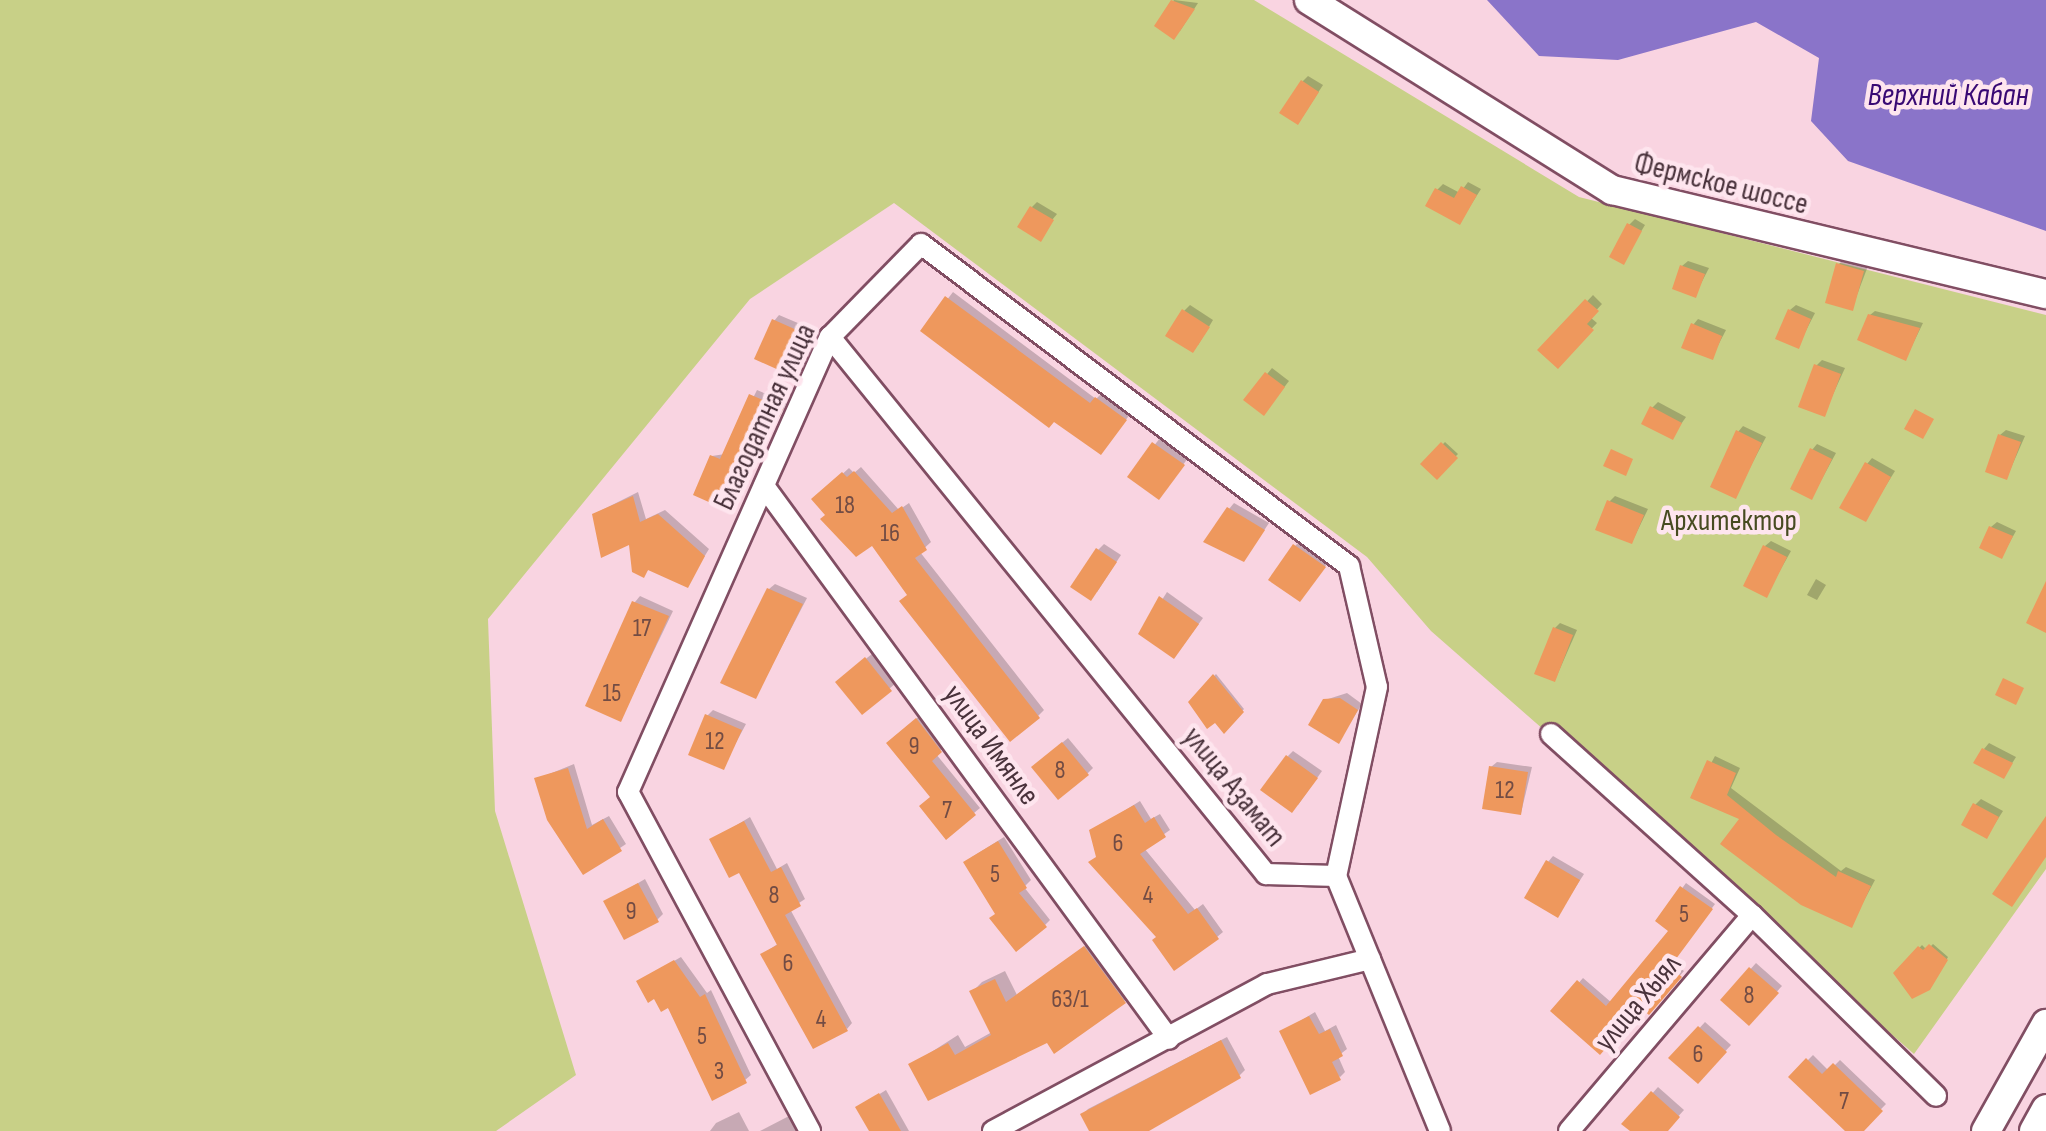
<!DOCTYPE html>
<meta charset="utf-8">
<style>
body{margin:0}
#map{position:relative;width:2046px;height:1131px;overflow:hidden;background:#f9d4e1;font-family:"Sofia Sans Condensed",sans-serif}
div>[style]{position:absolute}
.green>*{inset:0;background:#c8d087}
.water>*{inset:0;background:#8a74c9}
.shadow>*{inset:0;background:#0003}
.building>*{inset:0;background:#ee985d}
.roads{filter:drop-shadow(2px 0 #814e63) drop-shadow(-2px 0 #814e63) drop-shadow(0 2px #814e63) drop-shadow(0 -2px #814e63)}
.street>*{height:20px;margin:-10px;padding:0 10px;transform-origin:10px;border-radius:10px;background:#fff}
.secondary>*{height:28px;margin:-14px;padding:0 14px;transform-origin:14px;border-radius:14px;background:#fff}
span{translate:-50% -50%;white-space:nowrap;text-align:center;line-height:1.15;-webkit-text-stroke:9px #fee5ee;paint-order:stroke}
.number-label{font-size:25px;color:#724c44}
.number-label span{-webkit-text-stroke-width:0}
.street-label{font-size:30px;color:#49323b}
.park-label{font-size:30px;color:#474b21}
.water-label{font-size:32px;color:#380974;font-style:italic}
</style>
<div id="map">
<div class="green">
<i style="clip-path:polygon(0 0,1254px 0,1579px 197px,2046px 315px,2046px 869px,1914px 1054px,1431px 631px,1367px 557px,894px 203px,750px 299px,488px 619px,495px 811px,576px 1075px,496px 1131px,0 1131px)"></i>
</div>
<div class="water">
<i style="clip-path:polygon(1487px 0,2046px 0,2046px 231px,1848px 161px,1811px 121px,1819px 58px,1756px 22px,1618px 60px,1539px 56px)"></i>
</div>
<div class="shadow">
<i style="clip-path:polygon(1174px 0,1198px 3px,1180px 31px,1157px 25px)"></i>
<i style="clip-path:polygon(1308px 76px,1323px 85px,1303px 116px,1303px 81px)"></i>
<i style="clip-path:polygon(1468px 182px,1481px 189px,1460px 222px,1437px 190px,1443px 184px,1460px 193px)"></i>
<i style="clip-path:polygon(1037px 202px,1057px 214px,1043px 231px,1032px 207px)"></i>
<i style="clip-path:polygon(1635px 219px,1645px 225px,1623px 261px,1629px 225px)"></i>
<i style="clip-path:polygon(1844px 259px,1868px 266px,1852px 308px,1838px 265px)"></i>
<i style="clip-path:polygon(1688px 261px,1709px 268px,1695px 295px,1682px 266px)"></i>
<i style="clip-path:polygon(953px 292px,1096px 399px,1102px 393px,1131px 413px,1106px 446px,923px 331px)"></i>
<i style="clip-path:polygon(1593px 295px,1602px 304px,1590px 317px,1597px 323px,1557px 365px,1541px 350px)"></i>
<i style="clip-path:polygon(1190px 305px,1213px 320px,1198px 345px,1184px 311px)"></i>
<i style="clip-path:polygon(1796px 305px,1815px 313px,1798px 346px,1790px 310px)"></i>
<i style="clip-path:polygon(1875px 311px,1923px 323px,1906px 358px,1870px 315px)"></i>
<i style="clip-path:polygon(779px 315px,812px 329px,790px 372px,774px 321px)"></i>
<i style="clip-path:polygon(1698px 319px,1726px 330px,1712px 357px,1693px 325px)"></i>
<i style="clip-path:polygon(1822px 360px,1845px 368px,1824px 414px,1816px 366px)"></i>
<i style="clip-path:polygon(1272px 368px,1289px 381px,1269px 407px,1247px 399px)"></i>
<i style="clip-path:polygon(757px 390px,787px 403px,728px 508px,712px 456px,725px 454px)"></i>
<i style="clip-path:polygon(1658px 402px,1686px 417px,1672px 437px,1652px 408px)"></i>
<i style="clip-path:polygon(1743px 426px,1766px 437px,1735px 496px,1738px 432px)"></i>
<i style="clip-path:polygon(2006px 430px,2025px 436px,2007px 477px,2000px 435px)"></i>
<i style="clip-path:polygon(1160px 438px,1188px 458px,1164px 491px,1130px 477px)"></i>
<i style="clip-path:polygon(1445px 442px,1458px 454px,1436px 476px,1424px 464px)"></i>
<i style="clip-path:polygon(1817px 444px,1836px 453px,1812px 497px,1812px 450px)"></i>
<i style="clip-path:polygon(1872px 458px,1895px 471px,1865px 519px,1867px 464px)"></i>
<i style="clip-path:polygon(861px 467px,899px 510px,909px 503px,931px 542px,920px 552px,1044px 710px,1038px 716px,910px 594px,872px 543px,815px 499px,849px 468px,854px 473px)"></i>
<i style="clip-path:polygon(638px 492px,646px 519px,665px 510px,709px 549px,687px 585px,650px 568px,643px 575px,631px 541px,594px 514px)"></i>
<i style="clip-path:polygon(1615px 496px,1648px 509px,1632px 542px,1609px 502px)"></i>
<i style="clip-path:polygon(1234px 503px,1269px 523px,1249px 553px,1229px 509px)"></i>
<i style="clip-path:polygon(1997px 522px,2016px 531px,2002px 556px,1991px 527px)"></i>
<i style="clip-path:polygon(1301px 540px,1329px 561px,1305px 594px,1295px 546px)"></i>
<i style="clip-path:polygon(1771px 541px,1791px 551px,1766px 595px,1765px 546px)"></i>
<i style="clip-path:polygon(1104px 544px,1121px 555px,1097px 592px,1098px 550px)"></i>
<i style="clip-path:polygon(1816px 579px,1826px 585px,1817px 600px,1807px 595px)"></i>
<i style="clip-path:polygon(775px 584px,807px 598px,756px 696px,769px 589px)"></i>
<i style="clip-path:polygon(1167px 592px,1203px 618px,1179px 651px,1141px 633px)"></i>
<i style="clip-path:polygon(640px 596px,673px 611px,621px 719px,635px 602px)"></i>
<i style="clip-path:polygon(1560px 623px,1577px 630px,1555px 680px,1555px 628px)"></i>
<i style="clip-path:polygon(872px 654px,896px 683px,862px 712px,843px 677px)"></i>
<i style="clip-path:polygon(1216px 674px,1244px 709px,1224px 730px,1190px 701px)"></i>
<i style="clip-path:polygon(1347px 693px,1362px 704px,1339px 741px,1325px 700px)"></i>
<i style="clip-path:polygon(713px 710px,746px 724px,723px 767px,707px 716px)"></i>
<i style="clip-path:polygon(922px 714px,946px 745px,936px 754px,980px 808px,974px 813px,933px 797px,894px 737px)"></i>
<i style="clip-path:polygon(1068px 738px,1093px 768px,1087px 774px,1040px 761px)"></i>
<i style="clip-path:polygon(1989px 743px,2016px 757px,2004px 776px,1984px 749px)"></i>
<i style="clip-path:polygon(1293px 751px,1322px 771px,1298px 805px,1288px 756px)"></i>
<i style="clip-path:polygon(1715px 756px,1740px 768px,1731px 788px,1841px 871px,1846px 867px,1875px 880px,1851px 925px,1743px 818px,1693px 797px)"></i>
<i style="clip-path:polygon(1497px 762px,1532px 767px,1521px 813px,1491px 767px)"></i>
<i style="clip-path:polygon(574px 764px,592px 825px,609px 816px,626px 844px,584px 872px,537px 779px)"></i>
<i style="clip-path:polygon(1981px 799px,2003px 811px,1987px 836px,1975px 805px)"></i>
<i style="clip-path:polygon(1140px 801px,1151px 819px,1160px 814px,1170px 830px,1144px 848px,1195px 910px,1203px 904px,1223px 932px,1217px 937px,1159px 936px,1098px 856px,1092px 831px)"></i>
<i style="clip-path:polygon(750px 817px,777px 869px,787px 863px,805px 899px,790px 909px,852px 1023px,847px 1029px,763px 954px,779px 943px,740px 869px,712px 840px)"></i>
<i style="clip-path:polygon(1004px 837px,1031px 880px,1024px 887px,1050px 920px,1045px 925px,998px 913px,972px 857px)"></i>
<i style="clip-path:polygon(1553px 856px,1584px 874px,1558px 915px,1548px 862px)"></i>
<i style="clip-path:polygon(645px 879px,663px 914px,657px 920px,606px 902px)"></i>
<i style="clip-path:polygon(1686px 883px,1715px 904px,1672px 962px,1684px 971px,1649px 1011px,1641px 1004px,1554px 1011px,1583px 978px,1612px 1003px,1671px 930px,1658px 921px)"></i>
<i style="clip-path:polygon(1095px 939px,1134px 992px,1124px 1001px,1047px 1040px,911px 1065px,958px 1035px,965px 1047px,992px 1032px,972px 992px,982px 982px,1005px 971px,1017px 995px)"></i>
<i style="clip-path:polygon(1933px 944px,1948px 957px,1932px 985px,1896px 974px,1922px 945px,1927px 950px)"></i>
<i style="clip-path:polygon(681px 957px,707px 993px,711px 990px,751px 1075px,745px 1080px,639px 981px)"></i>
<i style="clip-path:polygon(1756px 963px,1782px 986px,1749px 1022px,1723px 1000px)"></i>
<i style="clip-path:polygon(1315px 1012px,1325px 1031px,1336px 1025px,1347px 1049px,1338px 1056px,1345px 1072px,1340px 1077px,1282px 1032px)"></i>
<i style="clip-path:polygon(1705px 1022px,1731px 1045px,1698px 1081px,1672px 1058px)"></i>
<i style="clip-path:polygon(1227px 1037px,1245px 1070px,1239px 1076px,1133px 1131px,1092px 1131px,1083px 1114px,1088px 1109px)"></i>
<i style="clip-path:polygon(1813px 1055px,1829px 1071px,1840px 1060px,1886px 1104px,1860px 1131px,1791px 1077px)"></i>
<i style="clip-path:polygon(1658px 1087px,1684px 1110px,1665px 1131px,1633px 1131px,1625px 1124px)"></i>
<i style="clip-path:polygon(886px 1090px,909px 1131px,872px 1131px,859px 1107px)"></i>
<i style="clip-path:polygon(739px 1112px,749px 1131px,710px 1131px,716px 1123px)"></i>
<i style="clip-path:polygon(789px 1116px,796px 1131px,760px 1131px)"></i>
</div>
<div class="building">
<i style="clip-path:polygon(1171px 0,1195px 9px,1174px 40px,1154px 26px)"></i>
<i style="clip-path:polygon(1301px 80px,1319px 92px,1298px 125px,1279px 113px)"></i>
<i style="clip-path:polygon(1461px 186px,1477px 195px,1460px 225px,1425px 206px,1435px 188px,1454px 198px)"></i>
<i style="clip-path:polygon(1030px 206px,1054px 220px,1041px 242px,1017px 227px)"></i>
<i style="clip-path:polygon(1627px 223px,1642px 231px,1624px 265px,1609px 257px)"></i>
<i style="clip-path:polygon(1836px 263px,1864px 271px,1853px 311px,1825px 303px)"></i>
<i style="clip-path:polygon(1680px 265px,1705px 274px,1696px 298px,1672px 289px)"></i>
<i style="clip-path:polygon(945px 296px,1090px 403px,1095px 397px,1127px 420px,1101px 455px,1054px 422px,1049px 428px,920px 331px)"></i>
<i style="clip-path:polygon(1585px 299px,1599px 311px,1587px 324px,1594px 330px,1558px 369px,1537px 350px)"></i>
<i style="clip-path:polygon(1182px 309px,1210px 327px,1193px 353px,1165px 336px)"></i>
<i style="clip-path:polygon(1788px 309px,1811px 319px,1799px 349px,1775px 339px)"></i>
<i style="clip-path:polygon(1868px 314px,1920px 328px,1906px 361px,1857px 340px)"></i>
<i style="clip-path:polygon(772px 319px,808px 335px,790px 375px,754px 359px)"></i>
<i style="clip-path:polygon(1691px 323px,1722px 336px,1713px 360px,1681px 348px)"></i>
<i style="clip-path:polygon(1814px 364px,1841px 374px,1825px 417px,1798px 407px)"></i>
<i style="clip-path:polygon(1265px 372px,1285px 387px,1264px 416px,1243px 400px)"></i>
<i style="clip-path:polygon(749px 394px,783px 409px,729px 511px,693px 495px,710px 455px,720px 459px)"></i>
<i style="clip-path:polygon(1650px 406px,1682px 423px,1673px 440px,1641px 424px)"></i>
<i style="clip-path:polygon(1915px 409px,1934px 419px,1923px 439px,1904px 429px)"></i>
<i style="clip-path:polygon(1736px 430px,1762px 443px,1736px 499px,1710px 487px)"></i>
<i style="clip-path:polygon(1998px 434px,2021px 442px,2007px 480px,1985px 472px)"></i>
<i style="clip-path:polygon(1152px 442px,1185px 465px,1159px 500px,1127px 477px)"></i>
<i style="clip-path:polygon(1441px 442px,1458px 458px,1437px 480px,1420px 464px)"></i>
<i style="clip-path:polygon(1810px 448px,1832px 459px,1812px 500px,1790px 489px)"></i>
<i style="clip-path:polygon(1611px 449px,1633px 459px,1626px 476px,1603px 466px)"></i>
<i style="clip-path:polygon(1865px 462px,1891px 477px,1866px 522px,1839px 508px)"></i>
<i style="clip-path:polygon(854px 471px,892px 513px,902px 506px,927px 550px,915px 558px,1040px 718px,1010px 742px,899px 601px,907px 595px,872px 546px,856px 557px,820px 519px,825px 515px,811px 499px,842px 472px,847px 477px)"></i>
<i style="clip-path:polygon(633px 496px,640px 522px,658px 514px,705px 556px,688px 588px,648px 570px,644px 578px,632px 572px,629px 545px,601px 558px,592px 514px)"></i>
<i style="clip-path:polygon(1607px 500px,1644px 515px,1632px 544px,1595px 530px)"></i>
<i style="clip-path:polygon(1227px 507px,1265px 530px,1244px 562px,1203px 542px)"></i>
<i style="clip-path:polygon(1989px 526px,2013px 536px,2002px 559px,1979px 548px)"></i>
<i style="clip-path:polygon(1293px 544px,1326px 567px,1300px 602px,1268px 580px)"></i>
<i style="clip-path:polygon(1763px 545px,1787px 557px,1767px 598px,1743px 586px)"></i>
<i style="clip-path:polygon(1096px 548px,1117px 562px,1091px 601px,1070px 587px)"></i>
<i style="clip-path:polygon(2046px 581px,2046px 633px,2026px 623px)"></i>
<i style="clip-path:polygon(767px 588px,803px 604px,756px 699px,720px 683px)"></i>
<i style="clip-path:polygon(1159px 596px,1199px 624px,1174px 659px,1138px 634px)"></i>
<i style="clip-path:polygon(632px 601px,669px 616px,621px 722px,585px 706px)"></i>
<i style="clip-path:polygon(1553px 627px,1573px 635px,1555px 682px,1534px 674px)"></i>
<i style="clip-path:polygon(865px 657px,892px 691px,862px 715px,835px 682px)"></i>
<i style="clip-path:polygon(1213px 674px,1244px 712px,1224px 734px,1215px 723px,1207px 729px,1188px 702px)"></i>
<i style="clip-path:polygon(2003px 678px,2024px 688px,2016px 705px,1995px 695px)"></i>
<i style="clip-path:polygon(1340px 698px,1358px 710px,1339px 744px,1308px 725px,1323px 699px)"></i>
<i style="clip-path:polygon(705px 714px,742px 730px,724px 770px,688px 755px)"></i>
<i style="clip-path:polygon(916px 718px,942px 752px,932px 761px,976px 815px,946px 840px,919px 806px,930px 797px,886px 743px)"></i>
<i style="clip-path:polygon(1062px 742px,1089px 775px,1058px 800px,1031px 767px)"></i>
<i style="clip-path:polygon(1982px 748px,2013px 763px,2004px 779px,1973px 763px)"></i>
<i style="clip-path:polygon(1286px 755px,1318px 778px,1292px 813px,1260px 790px)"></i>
<i style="clip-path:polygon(1707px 760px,1736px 773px,1727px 795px,1776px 835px,1836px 877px,1838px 871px,1871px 886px,1852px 928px,1801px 905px,1720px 844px,1739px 819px,1690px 798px)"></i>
<i style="clip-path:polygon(1489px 766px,1528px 772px,1521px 815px,1482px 809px)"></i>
<i style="clip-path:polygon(568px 768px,587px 829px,603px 819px,622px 851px,583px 875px,547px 820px,534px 778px)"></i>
<i style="clip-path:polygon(1973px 803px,1999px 817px,1987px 839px,1961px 825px)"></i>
<i style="clip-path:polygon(1134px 805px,1145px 823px,1154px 817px,1166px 837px,1140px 854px,1188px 914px,1197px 908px,1219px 939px,1174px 971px,1152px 940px,1156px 937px,1088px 862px,1096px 857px,1089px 830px)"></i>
<i style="clip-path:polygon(2046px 816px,2046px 857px,2012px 907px,1992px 894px)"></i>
<i style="clip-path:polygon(744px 821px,771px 872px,781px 867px,801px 906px,785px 915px,848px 1031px,813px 1049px,760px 954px,777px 945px,739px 873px,729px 878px,709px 839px)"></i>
<i style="clip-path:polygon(998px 841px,1027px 888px,1019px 893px,1047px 927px,1016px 952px,989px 918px,995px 914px,963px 862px)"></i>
<i style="clip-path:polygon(1546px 860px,1580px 880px,1558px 918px,1524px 898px)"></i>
<i style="clip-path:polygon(638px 883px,659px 922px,624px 940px,603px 901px)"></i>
<i style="clip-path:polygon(1680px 886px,1713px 909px,1670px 967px,1682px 977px,1649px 1015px,1641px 1008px,1600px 1055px,1550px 1011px,1577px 980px,1606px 1006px,1668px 931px,1655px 921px)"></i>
<i style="clip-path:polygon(1929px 944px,1948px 960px,1930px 990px,1912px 999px,1893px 973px,1918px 946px,1923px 950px)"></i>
<i style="clip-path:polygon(1084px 946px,1126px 1003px,1054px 1054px,1047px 1043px,928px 1101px,908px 1064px,948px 1043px,955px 1055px,991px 1035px,969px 991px,995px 979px,1006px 1002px)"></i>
<i style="clip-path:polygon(674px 960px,700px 997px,705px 994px,747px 1083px,712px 1101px,668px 1008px,661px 1012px,654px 999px,648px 1003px,636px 981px)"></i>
<i style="clip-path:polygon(1749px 967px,1779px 993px,1749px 1026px,1720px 1000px)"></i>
<i style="clip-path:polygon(1309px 1016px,1319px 1034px,1330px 1029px,1343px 1056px,1332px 1062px,1341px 1080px,1310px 1095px,1279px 1031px)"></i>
<i style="clip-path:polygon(1698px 1026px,1727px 1052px,1698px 1084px,1668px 1058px)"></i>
<i style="clip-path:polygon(1221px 1040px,1241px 1078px,1149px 1131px,1089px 1131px,1080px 1114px)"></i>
<i style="clip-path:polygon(1806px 1058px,1822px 1074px,1833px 1063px,1883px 1111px,1864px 1131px,1845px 1131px,1788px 1077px)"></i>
<i style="clip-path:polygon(1651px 1091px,1680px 1117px,1668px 1131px,1630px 1131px,1621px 1124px)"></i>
<i style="clip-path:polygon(879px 1093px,901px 1131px,869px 1131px,855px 1107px)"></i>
</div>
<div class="roads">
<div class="street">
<i style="left:830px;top:337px;width:692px;rotate:50.93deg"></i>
<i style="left:1266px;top:874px;width:70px;rotate:1.6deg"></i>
<i style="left:1336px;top:876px;width:275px;rotate:67.8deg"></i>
<i style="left:764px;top:486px;width:685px;rotate:53.78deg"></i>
<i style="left:1551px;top:734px;width:270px;rotate:42deg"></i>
<i style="left:1752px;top:915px;width:258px;rotate:44.5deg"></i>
<i style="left:810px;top:1131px;width:385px;rotate:-118.2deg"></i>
<i style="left:628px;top:792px;width:498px;rotate:-66.1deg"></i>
<i style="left:830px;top:337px;width:130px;rotate:-45.6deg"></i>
<i style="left:921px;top:244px;width:536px;rotate:36.96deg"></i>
<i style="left:1349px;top:566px;width:124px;rotate:77deg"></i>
<i style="left:1377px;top:687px;width:193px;rotate:102.2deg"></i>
<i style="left:993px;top:1131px;width:311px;rotate:-28.2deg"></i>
<i style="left:1267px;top:984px;width:106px;rotate:-13.6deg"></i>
<i style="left:1569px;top:1131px;width:283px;rotate:-49.7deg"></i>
</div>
<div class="secondary">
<i style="left:1309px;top:0;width:358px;rotate:32.1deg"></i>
<i style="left:1612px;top:190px;width:446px;rotate:13.5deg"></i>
<i style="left:1986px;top:1131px;width:123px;rotate:-60.7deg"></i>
<i style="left:2034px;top:1131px;width:25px;rotate:-61deg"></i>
</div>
</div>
<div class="number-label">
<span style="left:845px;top:506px">18</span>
<span style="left:890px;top:534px">16</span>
<span style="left:642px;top:629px">17</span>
<span style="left:612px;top:694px">15</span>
<span style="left:715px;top:742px">12</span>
<span style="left:914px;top:747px">9</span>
<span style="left:1060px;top:771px">8</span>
<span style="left:1505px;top:791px">12</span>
<span style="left:947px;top:811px">7</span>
<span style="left:1118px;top:844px">6</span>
<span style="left:995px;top:875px">5</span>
<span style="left:774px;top:896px">8</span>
<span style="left:1148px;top:896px">4</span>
<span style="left:631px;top:912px">9</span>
<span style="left:1684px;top:915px">5</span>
<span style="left:788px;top:964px">6</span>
<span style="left:1749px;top:996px">8</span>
<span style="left:1070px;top:1000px">63/1</span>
<span style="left:821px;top:1020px">4</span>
<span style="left:702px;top:1037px">5</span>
<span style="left:1698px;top:1055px">6</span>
<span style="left:719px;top:1072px">3</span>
<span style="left:1844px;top:1102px">7</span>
</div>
<div class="street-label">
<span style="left:1721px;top:184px;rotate:14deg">Фермское шоссе</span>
<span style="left:765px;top:417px;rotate:-65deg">Благодатная улица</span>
<span style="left:991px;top:745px;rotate:54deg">улица Имянле</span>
<span style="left:1234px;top:787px;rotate:51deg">улица Азамат</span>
<span style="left:1638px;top:1003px;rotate:-50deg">улица Хыял</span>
</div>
<div class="park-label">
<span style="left:1729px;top:521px">Архитектор</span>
</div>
<div class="water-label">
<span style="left:1948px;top:96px">Верхний Кабан</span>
</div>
</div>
